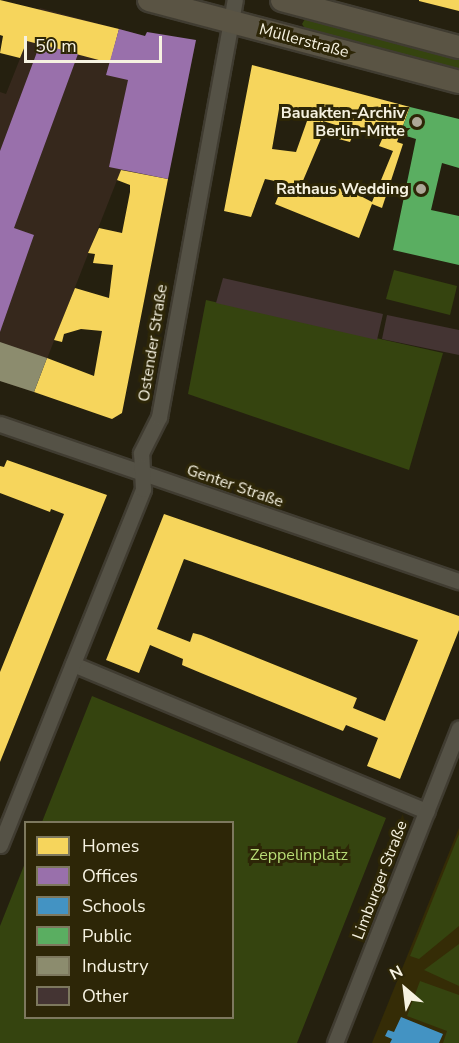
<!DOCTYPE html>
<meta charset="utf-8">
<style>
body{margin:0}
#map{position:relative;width:459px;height:1043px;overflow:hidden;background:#25200f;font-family:"Nunito Sans",sans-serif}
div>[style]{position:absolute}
.commercial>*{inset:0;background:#36281c}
.built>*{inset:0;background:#352c06}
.green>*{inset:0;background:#35440f}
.homes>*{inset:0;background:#f6d55c}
.offices>*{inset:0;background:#9970ab}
.schools>*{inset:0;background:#4393c3}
.public>*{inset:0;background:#5aae61}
.industry>*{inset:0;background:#8c8c6e}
.building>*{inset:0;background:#443433}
.roads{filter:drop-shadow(2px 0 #403c31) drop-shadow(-2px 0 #403c31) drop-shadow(0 2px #403c31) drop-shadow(0 -2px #403c31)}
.street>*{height:15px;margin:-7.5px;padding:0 7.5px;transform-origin:7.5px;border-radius:7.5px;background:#555246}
.primary>*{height:22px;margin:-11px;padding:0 11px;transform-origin:11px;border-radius:11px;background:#5a5444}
.dots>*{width:16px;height:16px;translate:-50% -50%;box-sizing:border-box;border:3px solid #2d2607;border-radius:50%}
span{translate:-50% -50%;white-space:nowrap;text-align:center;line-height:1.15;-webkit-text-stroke:6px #2d2607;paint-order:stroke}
.street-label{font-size:16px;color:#f6f2e1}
.poi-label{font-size:16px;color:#f6f2e1;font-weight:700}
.right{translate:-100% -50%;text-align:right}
.park-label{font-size:16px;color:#b8dd76}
.legend{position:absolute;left:24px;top:821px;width:210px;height:198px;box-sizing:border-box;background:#2d2607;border:2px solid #7d785e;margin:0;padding:8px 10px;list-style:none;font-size:18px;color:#f6f2e1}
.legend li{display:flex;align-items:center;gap:12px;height:30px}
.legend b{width:30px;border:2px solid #7d785e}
.north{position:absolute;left:375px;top:959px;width:60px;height:60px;-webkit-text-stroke:4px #2d2607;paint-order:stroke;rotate:332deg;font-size:16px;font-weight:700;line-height:24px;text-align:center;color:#f6f2e1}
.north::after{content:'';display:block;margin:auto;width:21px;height:27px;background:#f6f2e1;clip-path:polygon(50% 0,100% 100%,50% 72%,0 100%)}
.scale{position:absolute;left:24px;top:36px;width:138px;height:27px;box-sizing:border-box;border:3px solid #f6f2e1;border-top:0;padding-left:8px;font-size:18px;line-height:21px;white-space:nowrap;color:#f6f2e1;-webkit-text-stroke:4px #2d2607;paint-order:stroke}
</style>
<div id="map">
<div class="commercial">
<i style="clip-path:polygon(40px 8px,145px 36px,196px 40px,168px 179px,121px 170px,34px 392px,0 381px,0 92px,6px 94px)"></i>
</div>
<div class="built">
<i style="clip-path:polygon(459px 828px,459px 1043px,372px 1043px)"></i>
</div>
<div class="green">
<i style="clip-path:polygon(305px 19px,459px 59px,459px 71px,306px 30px,302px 24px)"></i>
<i style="clip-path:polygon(394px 270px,457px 286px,450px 315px,386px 299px)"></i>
<i style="clip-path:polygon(206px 300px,443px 353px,409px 470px,188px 394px)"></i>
<i style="clip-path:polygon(92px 696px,386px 818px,297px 1043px,0 1043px,0 926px,25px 863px,26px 1018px,232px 1018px,232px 822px,42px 822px)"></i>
<i style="clip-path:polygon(459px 834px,459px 926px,419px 959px,410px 956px)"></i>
<i style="clip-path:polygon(459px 944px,459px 986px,424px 970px)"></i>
<i style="clip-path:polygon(420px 981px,459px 995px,459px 1043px,443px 1043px,447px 1031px,407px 1016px)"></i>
</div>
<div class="homes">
<i style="clip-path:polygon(0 0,119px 29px,110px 63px,27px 41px,20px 58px,0 53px,3px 36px,0 35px)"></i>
<i style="clip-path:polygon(419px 0,459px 0,459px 11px,419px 1px)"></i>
<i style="clip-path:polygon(evenodd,252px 65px,410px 107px,397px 142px,403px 144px,382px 208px,372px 204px,359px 238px,275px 204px,283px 185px,275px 181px,265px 179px,251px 217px,224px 211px,252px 65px,279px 109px,307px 121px,296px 152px,272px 149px,279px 109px,252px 65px,323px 121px,339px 126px,335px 138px,350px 142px,355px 130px,383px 137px,379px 146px,393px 151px,372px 202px,349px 190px,302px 183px,325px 129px,323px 121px)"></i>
<i style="clip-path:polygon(121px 170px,168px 179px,122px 413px,112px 419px,34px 392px,47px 358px,94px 376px,102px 331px,81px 329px,64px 334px,62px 342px,54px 340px,75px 288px,109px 298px,113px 265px,93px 263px,95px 254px,88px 253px,99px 228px,122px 233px,130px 192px,130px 185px,117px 180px)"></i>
<i style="clip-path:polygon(7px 460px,107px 495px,0 762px,0 672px,64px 514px,51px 509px,50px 512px,0 493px,0 466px,4px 467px)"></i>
<i style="clip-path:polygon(evenodd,164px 514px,459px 616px,459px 630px,400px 779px,367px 766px,378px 738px,346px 725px,343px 731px,201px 673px,182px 665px,183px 659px,150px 645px,139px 673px,106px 660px,164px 514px,184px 559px,418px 640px,385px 721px,353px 708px,357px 698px,201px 635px,193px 633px,190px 642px,157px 629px,184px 559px)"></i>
</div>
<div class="offices">
<i style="clip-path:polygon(119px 29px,145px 36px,147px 32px,196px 40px,168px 179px,109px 167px,128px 80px,106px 75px)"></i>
<i style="clip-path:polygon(40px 44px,78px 54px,14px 228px,34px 235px,0 332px,0 151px)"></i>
</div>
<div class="schools">
<i style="clip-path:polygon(401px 1017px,443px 1034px,439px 1043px,390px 1043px,392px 1039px,385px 1036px,388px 1030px,394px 1032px)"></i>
</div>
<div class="public">
<i style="clip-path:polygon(410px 107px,459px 119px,459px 168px,442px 163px,431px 210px,459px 216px,459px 265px,393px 250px,416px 139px,400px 134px)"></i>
</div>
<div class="industry">
<i style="clip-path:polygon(0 342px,47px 358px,34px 392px,0 381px)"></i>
</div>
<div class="building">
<i style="clip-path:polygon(223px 278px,383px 314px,377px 340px,216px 303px)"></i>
<i style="clip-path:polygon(387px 315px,459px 330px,459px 355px,382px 339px)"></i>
</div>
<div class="roads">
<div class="street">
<i style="left:0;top:424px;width:485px;rotate:18.9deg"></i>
<i style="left:73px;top:664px;width:383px;rotate:22.6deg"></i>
<i style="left:0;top:845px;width:384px;rotate:-68.1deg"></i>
<i style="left:143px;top:489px;width:36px;rotate:-93deg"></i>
<i style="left:141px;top:453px;width:40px;rotate:-63.4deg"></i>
<i style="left:159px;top:417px;width:424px;rotate:-79.7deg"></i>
<i style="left:335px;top:1043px;width:338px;rotate:-68.5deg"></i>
</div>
<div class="primary">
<i style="left:149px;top:0;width:321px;rotate:14.8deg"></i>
<i style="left:282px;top:0;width:183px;rotate:14.9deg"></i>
</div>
</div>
<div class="dots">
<i style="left:417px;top:122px;background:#ada898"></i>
<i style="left:421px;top:189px;background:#ada898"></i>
</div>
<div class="street-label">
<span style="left:304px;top:41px;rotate:15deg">Müllerstraße</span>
<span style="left:153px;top:343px;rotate:-81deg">Ostender Straße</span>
<span style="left:235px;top:486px;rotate:19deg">Genter Straße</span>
<span style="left:380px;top:880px;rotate:-69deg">Limburger Straße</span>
</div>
<div class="poi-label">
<span class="right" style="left:405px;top:122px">Bauakten-Archiv<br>Berlin-Mitte</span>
<span class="right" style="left:409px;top:189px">Rathaus Wedding</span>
</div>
<div class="park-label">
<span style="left:299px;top:855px">Zeppelinplatz</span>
</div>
<ul class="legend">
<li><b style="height:16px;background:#f6d55c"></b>Homes</li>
<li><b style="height:16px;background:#9970ab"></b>Offices</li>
<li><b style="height:16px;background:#4393c3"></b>Schools</li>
<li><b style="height:16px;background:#5aae61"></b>Public</li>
<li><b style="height:16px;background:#8c8c6e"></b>Industry</li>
<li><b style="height:16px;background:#443433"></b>Other</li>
</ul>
<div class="north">N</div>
<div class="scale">50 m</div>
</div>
